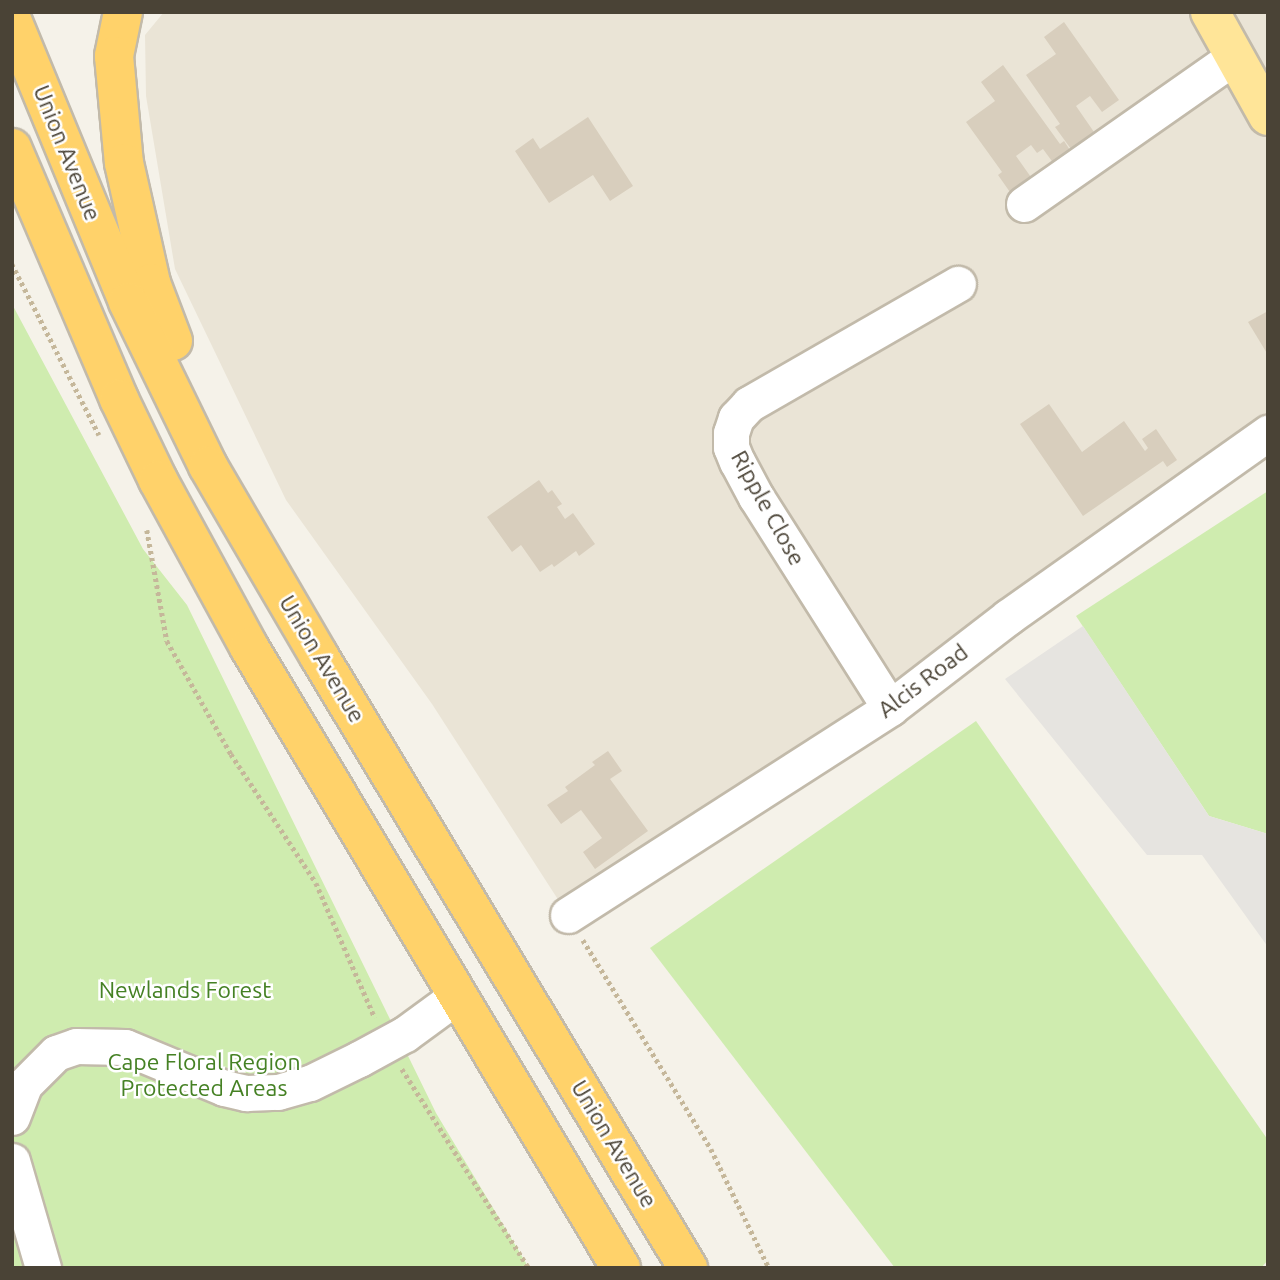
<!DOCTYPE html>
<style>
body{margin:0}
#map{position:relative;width:1280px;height:1280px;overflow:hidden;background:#f5f2e9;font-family:Ubuntu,sans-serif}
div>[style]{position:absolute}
.residential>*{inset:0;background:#eae4d6}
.green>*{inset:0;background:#cfecaf}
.parking>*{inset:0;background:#e6e4e0}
.building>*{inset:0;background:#d8cebd}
.path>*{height:4.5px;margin-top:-2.25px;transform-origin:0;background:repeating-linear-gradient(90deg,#c5b79a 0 3.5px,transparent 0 7px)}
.roads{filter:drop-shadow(2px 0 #c2baaa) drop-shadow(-2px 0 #c2baaa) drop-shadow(0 2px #c2baaa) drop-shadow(0 -2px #c2baaa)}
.minor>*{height:35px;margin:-17.5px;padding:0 17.5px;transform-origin:17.5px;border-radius:17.5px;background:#fff}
.major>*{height:38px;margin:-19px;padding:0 19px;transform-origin:19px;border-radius:19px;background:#ffe598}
.highway>*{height:38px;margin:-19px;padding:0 19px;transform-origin:19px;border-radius:19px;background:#ffd26a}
span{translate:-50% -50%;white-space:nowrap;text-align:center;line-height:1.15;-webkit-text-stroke:5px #fff;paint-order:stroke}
.street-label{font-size:23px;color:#4a4336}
.park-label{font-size:23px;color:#458124}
.frame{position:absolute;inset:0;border:14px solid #4a4336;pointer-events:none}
</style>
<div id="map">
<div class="residential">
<i style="clip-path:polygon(164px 12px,1268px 12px,1268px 433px,568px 915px,432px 704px,286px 500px,175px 269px,146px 96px,145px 35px)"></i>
</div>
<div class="green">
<i style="clip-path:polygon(12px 304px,143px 549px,187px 605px,436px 1113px,529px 1268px,12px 1268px)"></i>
<i style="clip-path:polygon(1268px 491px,1268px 834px,1209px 816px,1076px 616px)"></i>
<i style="clip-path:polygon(976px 721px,1268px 1140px,1268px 1260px,1261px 1268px,895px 1268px,650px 948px)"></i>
</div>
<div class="parking">
<i style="clip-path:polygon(1083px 626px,1209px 816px,1268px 834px,1268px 947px,1202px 855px,1147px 855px,1005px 679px)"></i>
</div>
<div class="building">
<i style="clip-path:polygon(1064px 22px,1119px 100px,1102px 112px,1090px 96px,1076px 106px,1094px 132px,1071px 149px,1055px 127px,1060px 124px,1026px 75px,1056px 54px,1044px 37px)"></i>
<i style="clip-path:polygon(1003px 65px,1060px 144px,1064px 141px,1074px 156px,1057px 168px,1043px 149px,1037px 153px,1031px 145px,1016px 156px,1033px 180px,1012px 195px,998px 175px,1002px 172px,966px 122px,995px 101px,981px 82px)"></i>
<i style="clip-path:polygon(588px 117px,633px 186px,610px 201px,593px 175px,549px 203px,515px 151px,533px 138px,540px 149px)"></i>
<i style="clip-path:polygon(1268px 311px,1268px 355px,1248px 322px)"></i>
<i style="clip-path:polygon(1049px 404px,1082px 452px,1124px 421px,1145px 451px,1148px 448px,1142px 439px,1156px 429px,1177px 460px,1167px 467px,1163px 461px,1083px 516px,1020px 424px)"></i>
<i style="clip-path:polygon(539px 480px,548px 493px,552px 490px,562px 504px,557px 507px,565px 519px,573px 513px,595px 544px,579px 556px,576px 551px,554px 567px,552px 564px,540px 572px,521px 545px,512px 552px,487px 517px)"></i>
<i style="clip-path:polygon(608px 751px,622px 771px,610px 779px,648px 831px,595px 869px,583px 852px,602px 838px,581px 810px,561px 824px,547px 805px,568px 791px,565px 787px,595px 765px,592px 762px)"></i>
</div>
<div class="path">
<i style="left:12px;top:264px;width:192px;rotate:63deg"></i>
<i style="left:147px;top:530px;width:113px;rotate:79.8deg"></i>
<i style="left:167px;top:641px;width:130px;rotate:60.5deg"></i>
<i style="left:231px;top:754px;width:154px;rotate:56.6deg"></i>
<i style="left:316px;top:883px;width:147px;rotate:66.4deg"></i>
<i style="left:583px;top:940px;width:245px;rotate:58.5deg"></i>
<i style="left:711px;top:1149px;width:132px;rotate:64deg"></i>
<i style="left:402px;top:1069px;width:236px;rotate:57.5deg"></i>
</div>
<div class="roads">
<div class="minor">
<i style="left:1024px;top:204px;width:256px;rotate:-35deg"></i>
<i style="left:890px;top:708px;width:250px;rotate:-122.4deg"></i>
<i style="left:756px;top:497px;width:40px;rotate:-118deg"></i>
<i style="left:737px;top:462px;width:16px;rotate:-112deg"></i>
<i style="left:731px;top:447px;width:14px;rotate:-90deg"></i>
<i style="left:731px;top:433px;width:16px;rotate:-72deg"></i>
<i style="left:736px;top:418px;width:19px;rotate:-47deg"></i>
<i style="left:749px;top:404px;width:241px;rotate:-29.9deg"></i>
<i style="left:568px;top:915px;width:383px;rotate:-32.7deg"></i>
<i style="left:890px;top:708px;width:149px;rotate:-37.6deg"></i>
<i style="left:1008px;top:617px;width:319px;rotate:-35.3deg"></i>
<i style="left:12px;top:1117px;width:34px;rotate:-69deg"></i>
<i style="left:24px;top:1085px;width:45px;rotate:-45deg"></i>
<i style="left:56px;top:1053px;width:21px;rotate:-19deg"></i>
<i style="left:76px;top:1046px;width:49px;rotate:1.2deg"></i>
<i style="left:125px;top:1047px;width:107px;rotate:22.5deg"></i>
<i style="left:224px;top:1088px;width:23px;rotate:13deg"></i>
<i style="left:246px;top:1093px;width:32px;rotate:-2deg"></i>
<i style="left:278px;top:1092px;width:33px;rotate:-16deg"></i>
<i style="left:310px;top:1083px;width:55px;rotate:-26.1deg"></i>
<i style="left:359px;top:1059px;width:52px;rotate:-28.5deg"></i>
<i style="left:405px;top:1034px;width:64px;rotate:-36.2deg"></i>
<i style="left:12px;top:1161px;width:111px;rotate:73.8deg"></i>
</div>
<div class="major">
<i style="left:1210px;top:12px;width:119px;rotate:60.9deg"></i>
</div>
<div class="highway">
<i style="left:123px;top:12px;width:45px;rotate:101.6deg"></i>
<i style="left:114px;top:56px;width:107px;rotate:84.7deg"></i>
<i style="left:124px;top:163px;width:123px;rotate:77.3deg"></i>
<i style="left:151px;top:283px;width:62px;rotate:69.2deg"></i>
<i style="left:12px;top:20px;width:305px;rotate:67.6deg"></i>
<i style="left:128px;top:302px;width:182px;rotate:64deg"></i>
<i style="left:208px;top:466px;width:220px;rotate:59.7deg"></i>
<i style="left:319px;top:656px;width:715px;rotate:58.91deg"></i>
<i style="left:12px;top:148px;width:273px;rotate:66.9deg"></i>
<i style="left:119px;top:399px;width:90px;rotate:64.3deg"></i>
<i style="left:158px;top:480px;width:190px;rotate:61.4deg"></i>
<i style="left:249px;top:647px;width:724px;rotate:59.08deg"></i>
</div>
</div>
<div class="street-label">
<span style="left:67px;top:153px;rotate:68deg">Union Avenue</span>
<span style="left:768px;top:508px;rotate:61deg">Ripple Close</span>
<span style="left:322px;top:659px;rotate:59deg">Union Avenue</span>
<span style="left:923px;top:681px;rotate:-37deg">Alcis Road</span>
<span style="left:614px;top:1144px;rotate:59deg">Union Avenue</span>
</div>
<div class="park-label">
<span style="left:185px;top:990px">Newlands Forest</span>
<span style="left:204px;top:1075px">Cape Floral Region<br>Protected Areas</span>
</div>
<div class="frame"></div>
</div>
